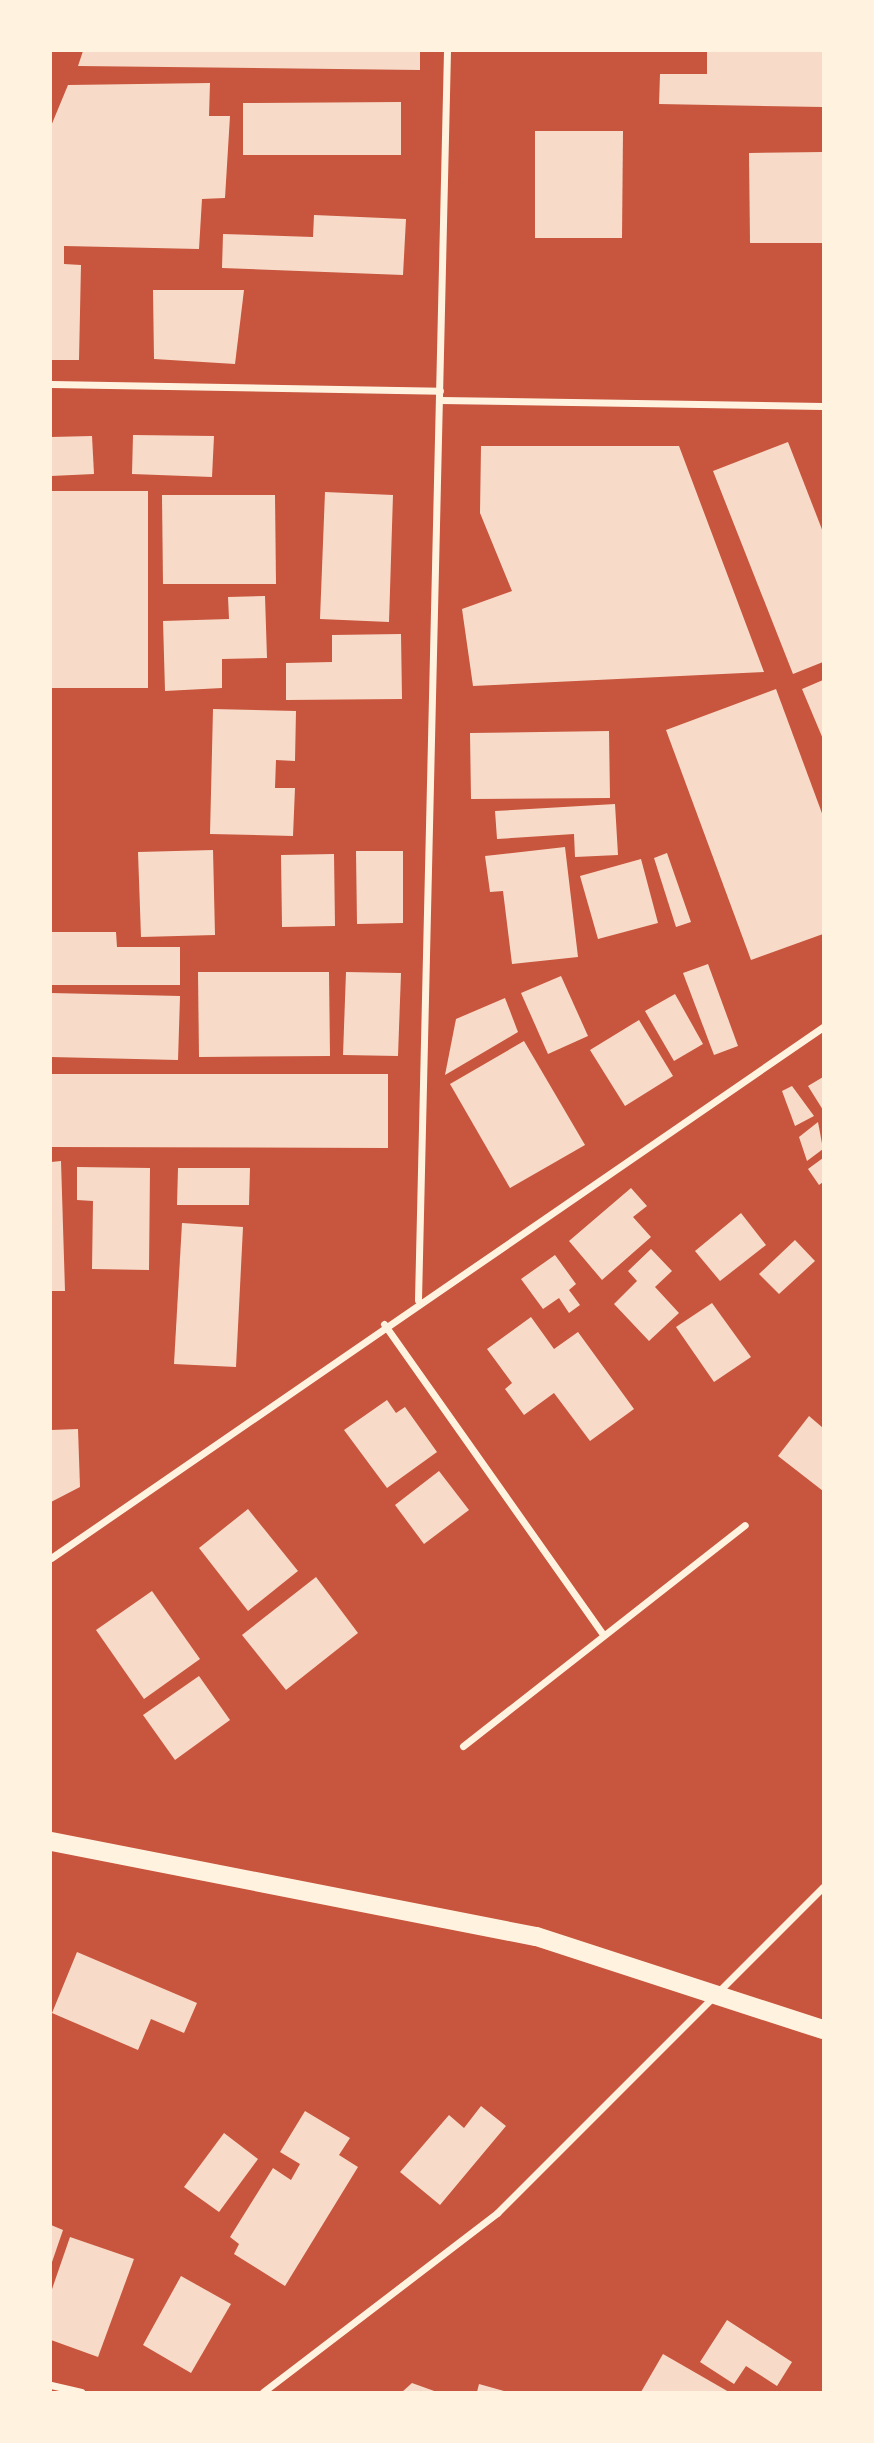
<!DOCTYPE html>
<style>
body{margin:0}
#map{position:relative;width:874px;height:2443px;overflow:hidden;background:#c8553d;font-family:Mulish,sans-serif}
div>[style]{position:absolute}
.building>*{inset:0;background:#f7dbc8}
.minor>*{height:7px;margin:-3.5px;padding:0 3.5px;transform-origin:3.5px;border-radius:3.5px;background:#fff3e0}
.trunk>*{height:19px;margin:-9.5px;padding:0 9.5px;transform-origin:9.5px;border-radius:9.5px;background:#fff3e0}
span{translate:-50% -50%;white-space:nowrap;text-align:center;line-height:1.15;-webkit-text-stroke:7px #fff3e0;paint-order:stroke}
.frame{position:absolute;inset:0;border:52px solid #fff3e0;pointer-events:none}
</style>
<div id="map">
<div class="building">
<i style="clip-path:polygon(83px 51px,420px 51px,420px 70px,78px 66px)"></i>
<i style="clip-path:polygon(707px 51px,823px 51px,823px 107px,659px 104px,660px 74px,707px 74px)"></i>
<i style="clip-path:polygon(210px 83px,209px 116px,230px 116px,225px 198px,202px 199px,199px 249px,64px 246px,64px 264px,81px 265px,79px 360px,51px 360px,51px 126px,68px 85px)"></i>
<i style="clip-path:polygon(401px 102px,401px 155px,243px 155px,243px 103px)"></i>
<i style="clip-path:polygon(535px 131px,623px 131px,622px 238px,535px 238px)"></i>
<i style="clip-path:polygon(823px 152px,823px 243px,750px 243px,749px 153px)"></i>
<i style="clip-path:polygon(314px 215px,406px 219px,403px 275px,222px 268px,223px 234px,313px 237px)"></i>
<i style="clip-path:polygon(153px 290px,244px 290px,235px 364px,154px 359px)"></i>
<i style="clip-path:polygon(133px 435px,214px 436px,212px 477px,132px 474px)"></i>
<i style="clip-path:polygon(92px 436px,94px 474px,51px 476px,51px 437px)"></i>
<i style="clip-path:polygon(788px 442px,823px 532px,823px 662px,793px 674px,713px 471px)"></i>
<i style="clip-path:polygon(481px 446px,679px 446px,764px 672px,473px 686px,462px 609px,512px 591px,480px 513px)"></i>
<i style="clip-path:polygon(51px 491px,148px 491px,148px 688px,51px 688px)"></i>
<i style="clip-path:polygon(325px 492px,393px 495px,389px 622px,320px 619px)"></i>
<i style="clip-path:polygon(162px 495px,275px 495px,276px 584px,163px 584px)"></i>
<i style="clip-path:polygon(265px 596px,267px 658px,222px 659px,222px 688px,165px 691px,163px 621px,229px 619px,228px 597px)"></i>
<i style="clip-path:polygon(401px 634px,402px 699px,286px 700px,286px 663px,332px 662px,332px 635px)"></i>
<i style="clip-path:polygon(823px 680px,823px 739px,802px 689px)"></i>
<i style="clip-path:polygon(776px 689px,823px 816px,823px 934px,751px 960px,666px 730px)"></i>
<i style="clip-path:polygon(213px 709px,296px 711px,295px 761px,276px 760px,275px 788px,295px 788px,293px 836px,210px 834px)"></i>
<i style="clip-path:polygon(609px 731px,610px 798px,471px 799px,470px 733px)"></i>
<i style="clip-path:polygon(615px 804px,618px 855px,575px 857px,574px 834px,497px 839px,495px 811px)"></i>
<i style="clip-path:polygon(565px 847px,578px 957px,512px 964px,503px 891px,490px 892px,485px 856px)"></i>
<i style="clip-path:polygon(213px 850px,215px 935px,141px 937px,138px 852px)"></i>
<i style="clip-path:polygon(356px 851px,403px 851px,403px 923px,357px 924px)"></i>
<i style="clip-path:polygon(667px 853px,691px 922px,676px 927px,654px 858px)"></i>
<i style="clip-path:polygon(334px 854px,335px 926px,282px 927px,281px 855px)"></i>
<i style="clip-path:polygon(641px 859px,658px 923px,598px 939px,580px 876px)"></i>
<i style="clip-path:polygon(51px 932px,116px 932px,117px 947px,180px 947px,180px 985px,51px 985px)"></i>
<i style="clip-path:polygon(708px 964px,738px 1046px,714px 1055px,683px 973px)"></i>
<i style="clip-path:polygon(198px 972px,329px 972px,330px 1056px,199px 1057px)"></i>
<i style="clip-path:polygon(346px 972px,401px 973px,398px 1056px,343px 1055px)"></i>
<i style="clip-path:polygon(561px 976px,588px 1036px,548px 1054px,521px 993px)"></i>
<i style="clip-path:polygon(51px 993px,180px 996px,178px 1060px,51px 1057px)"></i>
<i style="clip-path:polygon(675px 994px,703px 1044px,674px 1061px,645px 1011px)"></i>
<i style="clip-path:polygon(505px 998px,518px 1032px,445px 1075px,456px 1019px)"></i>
<i style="clip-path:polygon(639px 1020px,673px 1076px,625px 1106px,590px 1050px)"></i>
<i style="clip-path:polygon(524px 1041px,585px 1145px,510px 1188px,450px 1084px)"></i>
<i style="clip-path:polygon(51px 1074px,388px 1074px,388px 1148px,51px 1147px)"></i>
<i style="clip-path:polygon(823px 1077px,823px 1110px,808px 1086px)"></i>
<i style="clip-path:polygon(792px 1086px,814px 1116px,795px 1126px,782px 1091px)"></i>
<i style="clip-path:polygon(818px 1122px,823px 1149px,807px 1161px,799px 1137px)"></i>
<i style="clip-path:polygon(823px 1158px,823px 1182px,819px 1185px,808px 1169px)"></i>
<i style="clip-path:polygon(61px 1161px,65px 1291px,51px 1291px,51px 1162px)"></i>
<i style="clip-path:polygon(77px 1167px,150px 1168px,149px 1270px,92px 1269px,93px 1201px,77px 1200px)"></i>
<i style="clip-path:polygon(178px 1168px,250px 1168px,249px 1205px,177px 1205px)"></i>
<i style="clip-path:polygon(631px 1188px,647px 1206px,633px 1217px,651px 1237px,602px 1280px,569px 1241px)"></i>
<i style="clip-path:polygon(741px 1213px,766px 1245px,720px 1281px,695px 1251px)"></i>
<i style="clip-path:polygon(182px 1223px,243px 1227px,236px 1367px,174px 1364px)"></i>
<i style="clip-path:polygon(795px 1240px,815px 1261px,779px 1294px,759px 1274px)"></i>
<i style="clip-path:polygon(651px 1249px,672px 1271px,655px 1287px,679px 1313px,649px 1341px,614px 1304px,637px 1281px,628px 1271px)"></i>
<i style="clip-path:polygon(555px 1255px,576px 1284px,569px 1290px,580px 1305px,569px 1313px,559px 1298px,543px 1309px,521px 1279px)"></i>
<i style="clip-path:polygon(712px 1303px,751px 1357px,714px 1382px,676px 1327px)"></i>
<i style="clip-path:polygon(531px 1317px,554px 1349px,578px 1332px,634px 1409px,590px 1441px,554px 1393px,524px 1415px,505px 1389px,512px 1383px,487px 1349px)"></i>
<i style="clip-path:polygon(387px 1400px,396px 1413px,405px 1407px,437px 1452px,387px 1488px,344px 1430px)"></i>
<i style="clip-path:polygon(809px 1416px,823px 1428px,823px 1491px,778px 1456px)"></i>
<i style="clip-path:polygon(78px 1429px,80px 1487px,51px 1502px,51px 1430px)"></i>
<i style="clip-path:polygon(439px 1471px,469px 1510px,424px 1544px,395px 1505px)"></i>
<i style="clip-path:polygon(248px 1509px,298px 1571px,248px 1611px,199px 1548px)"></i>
<i style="clip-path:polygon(316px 1577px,358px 1633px,286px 1690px,242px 1635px)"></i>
<i style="clip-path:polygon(152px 1591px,200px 1659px,144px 1699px,96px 1630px)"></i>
<i style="clip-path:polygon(199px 1676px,230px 1720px,175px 1760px,143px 1715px)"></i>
<i style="clip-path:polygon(77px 1952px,197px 2003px,184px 2033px,151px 2019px,138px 2050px,52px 2013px)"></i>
<i style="clip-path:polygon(481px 2106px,506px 2126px,440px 2205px,400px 2172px,449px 2115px,464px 2128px)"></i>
<i style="clip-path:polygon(305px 2111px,350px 2138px,339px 2155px,358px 2167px,285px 2286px,234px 2254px,239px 2244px,230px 2237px,273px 2168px,291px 2180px,300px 2164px,280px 2152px)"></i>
<i style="clip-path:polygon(224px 2133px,258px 2159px,219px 2212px,184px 2187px)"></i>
<i style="clip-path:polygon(51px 2225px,63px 2230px,51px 2265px)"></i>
<i style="clip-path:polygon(70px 2237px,134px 2259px,98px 2357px,51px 2340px,51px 2292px)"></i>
<i style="clip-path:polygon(181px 2276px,231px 2304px,191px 2373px,143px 2345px)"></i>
<i style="clip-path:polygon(727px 2320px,792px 2362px,777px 2386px,746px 2366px,734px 2384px,700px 2362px)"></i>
<i style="clip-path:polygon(663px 2354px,729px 2392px,641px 2392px)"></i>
<i style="clip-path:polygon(412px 2383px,437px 2392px,402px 2392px)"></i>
<i style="clip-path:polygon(479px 2384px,504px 2391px,504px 2392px,477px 2392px)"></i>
</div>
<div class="minor">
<i style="left:51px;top:384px;width:389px;rotate:1deg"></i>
<i style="left:440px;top:400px;width:383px;rotate:0.9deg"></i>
<i style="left:418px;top:1300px;width:1249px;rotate:-88.67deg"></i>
<i style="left:384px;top:1324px;width:380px;rotate:54.8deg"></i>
<i style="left:51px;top:1558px;width:937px;rotate:-34.52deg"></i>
<i style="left:463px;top:1746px;width:358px;rotate:-38.1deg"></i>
<i style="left:51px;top:2385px;width:31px;rotate:13deg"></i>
<i style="left:263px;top:2392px;width:295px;rotate:-37.4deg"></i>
<i style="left:497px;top:2213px;width:461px;rotate:-45deg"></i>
</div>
<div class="trunk">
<i style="left:51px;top:1841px;width:494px;rotate:11.1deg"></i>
<i style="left:536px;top:1936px;width:302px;rotate:18deg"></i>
</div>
<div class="frame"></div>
</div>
